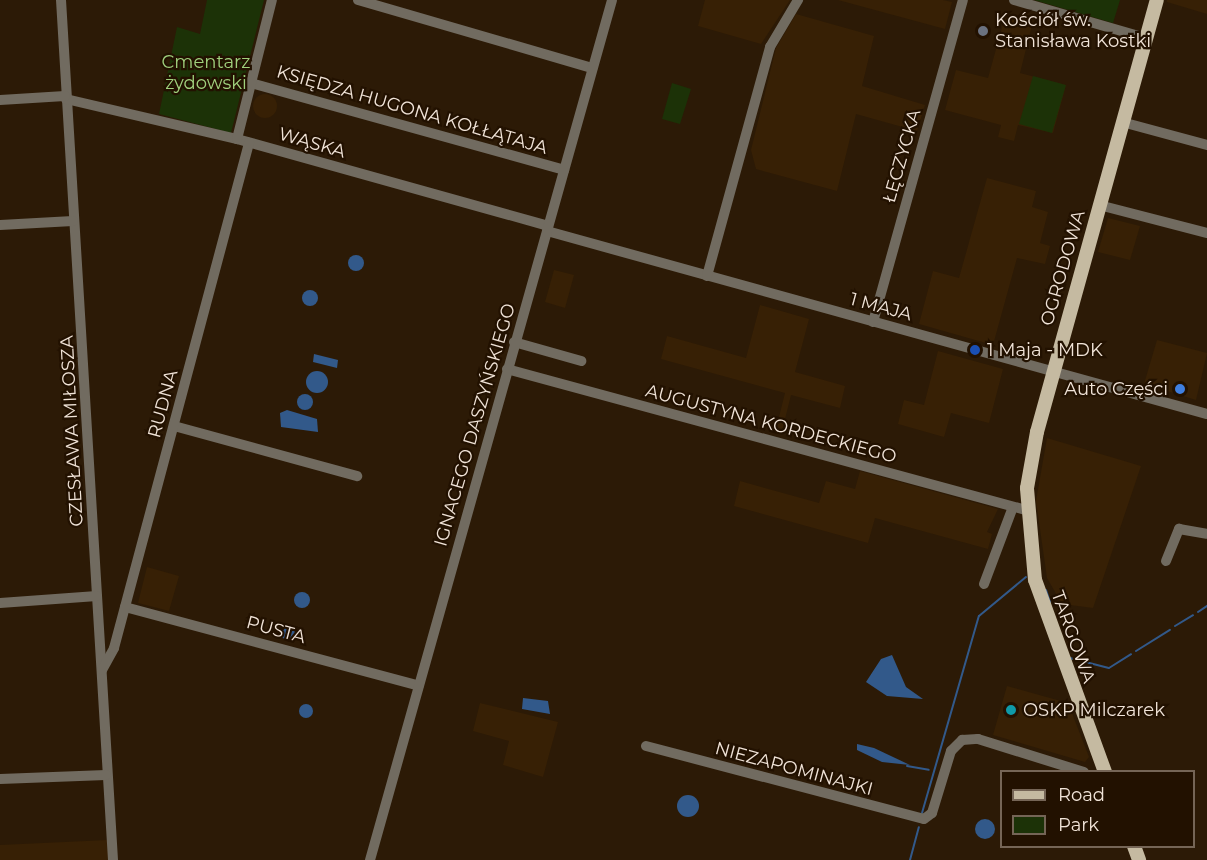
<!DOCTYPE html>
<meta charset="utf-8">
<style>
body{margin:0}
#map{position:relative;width:1207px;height:860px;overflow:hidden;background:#2c1a06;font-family:Montserrat,sans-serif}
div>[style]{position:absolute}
.built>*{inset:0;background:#372005}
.round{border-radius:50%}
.green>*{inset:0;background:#1c3207}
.water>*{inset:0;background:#32598a}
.stream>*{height:2px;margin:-1px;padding:0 1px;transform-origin:1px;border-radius:1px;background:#32598a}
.minor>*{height:10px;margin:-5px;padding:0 5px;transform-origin:5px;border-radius:5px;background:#716b60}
.major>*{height:14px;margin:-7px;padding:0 7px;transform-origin:7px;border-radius:7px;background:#c5baa1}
.dots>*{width:16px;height:16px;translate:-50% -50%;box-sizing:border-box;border:3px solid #210;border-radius:50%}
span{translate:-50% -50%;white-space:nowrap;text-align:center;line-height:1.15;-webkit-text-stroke:4.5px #210;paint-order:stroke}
.poi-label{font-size:18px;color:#f1e4d8}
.left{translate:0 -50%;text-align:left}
.right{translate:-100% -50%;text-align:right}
.park-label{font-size:18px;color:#a0d17d}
.street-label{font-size:18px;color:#f1e4d8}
.legend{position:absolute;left:1000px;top:770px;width:195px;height:78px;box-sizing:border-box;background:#210;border:2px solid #756556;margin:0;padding:8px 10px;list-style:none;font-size:18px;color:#f1e4d8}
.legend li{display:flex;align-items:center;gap:12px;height:30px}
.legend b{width:30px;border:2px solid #756556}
</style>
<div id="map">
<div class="built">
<i style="clip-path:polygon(705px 0,790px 0,761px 44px,698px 26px)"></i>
<i style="clip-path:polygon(838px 0,943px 0,952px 2px,945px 29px)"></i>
<i style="clip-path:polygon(1207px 0,1207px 14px,1167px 2px,1167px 0)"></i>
<i style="clip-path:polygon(796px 14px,874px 36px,862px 86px,925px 105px,917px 131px,856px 114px,837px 191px,756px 169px,751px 150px,776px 48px)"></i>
<i style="clip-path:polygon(1005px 17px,1032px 25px,1020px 73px,1066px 85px,1053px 133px,1018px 125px,1014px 141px,998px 137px,1001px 125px,945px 110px,956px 70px,988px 78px)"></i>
<i class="round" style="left:253px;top:94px;width:24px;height:24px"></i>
<i style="clip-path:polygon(987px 178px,1036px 191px,1032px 207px,1048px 212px,1040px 243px,1050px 246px,1045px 264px,1017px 258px,993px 345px,919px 324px,933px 271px,959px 278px)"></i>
<i style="clip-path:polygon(1108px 218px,1140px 226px,1130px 260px,1098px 252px)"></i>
<i style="clip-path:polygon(554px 270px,574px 275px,565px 308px,545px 302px)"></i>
<i style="clip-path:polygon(760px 305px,809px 319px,795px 372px,845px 386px,840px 408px,791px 395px,781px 435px,775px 433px,785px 393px,661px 359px,667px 336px,746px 358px)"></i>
<i style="clip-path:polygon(1157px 340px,1207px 353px,1196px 400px,1144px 384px)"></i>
<i style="clip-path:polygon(938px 351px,1003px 369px,989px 423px,951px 413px,944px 437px,898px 424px,904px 400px,924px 405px)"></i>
<i style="clip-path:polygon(1047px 438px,1141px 466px,1093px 608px,1062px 604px,1047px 578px,1036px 501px)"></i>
<i style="clip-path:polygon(860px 471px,998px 509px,987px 532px,992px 534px,988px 549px,875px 518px,868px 543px,734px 506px,740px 481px,819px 503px,826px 481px,855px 489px)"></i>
<i style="clip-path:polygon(147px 567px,179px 576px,169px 611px,138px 603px)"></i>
<i style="clip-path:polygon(1007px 686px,1068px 703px,1089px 757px,1085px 762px,993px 735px)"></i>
<i style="clip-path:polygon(480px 703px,558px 722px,543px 777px,503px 765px,509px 741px,473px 731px)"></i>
<i style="clip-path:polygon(108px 840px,109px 860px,0 860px,0 845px)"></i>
</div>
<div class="green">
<i style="clip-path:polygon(207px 0,264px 0,231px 133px,159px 114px,177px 27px,200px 34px)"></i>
<i style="clip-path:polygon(1034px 0,1120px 0,1113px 23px)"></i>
<i style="clip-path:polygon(1033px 76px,1066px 85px,1052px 133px,1019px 124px)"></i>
<i style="clip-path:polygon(672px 83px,691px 89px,680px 124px,662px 119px)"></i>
</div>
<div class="water">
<i class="round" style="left:348px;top:255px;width:16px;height:16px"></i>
<i class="round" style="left:302px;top:290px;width:16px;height:16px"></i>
<i style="clip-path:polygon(314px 354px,338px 360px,337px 368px,313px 362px)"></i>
<i class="round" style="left:306px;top:371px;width:22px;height:22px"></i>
<i class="round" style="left:297px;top:394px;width:16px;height:16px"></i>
<i style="clip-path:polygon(287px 410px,317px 419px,318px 432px,281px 427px,280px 413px)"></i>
<i class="round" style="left:294px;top:592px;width:16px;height:16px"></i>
<i class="round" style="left:281px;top:626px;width:14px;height:14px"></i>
<i style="clip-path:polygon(892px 655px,906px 687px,923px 699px,887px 696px,866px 682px,881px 659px)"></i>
<i style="clip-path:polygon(523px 698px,548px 701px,550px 714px,522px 709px)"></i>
<i class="round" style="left:299px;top:704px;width:14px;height:14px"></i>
<i style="clip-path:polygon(857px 744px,874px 748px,910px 765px,882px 762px,857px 750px)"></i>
<i class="round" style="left:677px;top:795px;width:22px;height:22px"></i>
<i class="round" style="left:975px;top:819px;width:20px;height:20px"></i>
</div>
<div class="stream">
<i style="left:1046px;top:590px;width:13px;rotate:72deg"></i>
<i style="left:1198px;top:612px;width:11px;rotate:-34deg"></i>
<i style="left:1175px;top:626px;width:21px;rotate:-31deg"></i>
<i style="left:1136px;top:651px;width:40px;rotate:-32deg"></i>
<i style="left:1070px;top:658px;width:40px;rotate:14.4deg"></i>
<i style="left:1109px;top:668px;width:26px;rotate:-32deg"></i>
<i style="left:907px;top:766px;width:22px;rotate:10deg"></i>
<i style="left:922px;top:813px;width:205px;rotate:-73.9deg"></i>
<i style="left:979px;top:616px;width:61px;rotate:-39.7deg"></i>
<i style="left:910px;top:860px;width:34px;rotate:-75deg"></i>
</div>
<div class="minor">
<i style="left:61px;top:0;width:862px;rotate:86.54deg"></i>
<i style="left:358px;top:0;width:244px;rotate:16.2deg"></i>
<i style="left:1014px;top:0;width:137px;rotate:16.1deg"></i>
<i style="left:251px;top:83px;width:325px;rotate:15.5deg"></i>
<i style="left:66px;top:99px;width:176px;rotate:13.2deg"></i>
<i style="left:237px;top:139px;width:323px;rotate:15.6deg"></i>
<i style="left:0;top:100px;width:65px;rotate:-3.5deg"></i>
<i style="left:1122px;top:122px;width:88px;rotate:15.1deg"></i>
<i style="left:237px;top:139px;width:143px;rotate:-75.9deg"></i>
<i style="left:1099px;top:205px;width:112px;rotate:14.5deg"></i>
<i style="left:0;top:225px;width:73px;rotate:-3.1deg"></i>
<i style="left:547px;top:231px;width:685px;rotate:15.5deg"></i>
<i style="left:707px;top:276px;width:238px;rotate:-74.6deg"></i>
<i style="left:770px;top:47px;width:55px;rotate:-59.2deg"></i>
<i style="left:873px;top:322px;width:334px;rotate:-74.4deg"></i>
<i style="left:514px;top:342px;width:70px;rotate:15.8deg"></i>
<i style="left:507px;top:369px;width:538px;rotate:15.2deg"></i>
<i style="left:174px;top:426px;width:190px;rotate:15.3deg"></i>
<i style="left:1166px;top:561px;width:35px;rotate:-68deg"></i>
<i style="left:1179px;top:529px;width:28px;rotate:10deg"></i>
<i style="left:984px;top:584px;width:82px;rotate:-69.4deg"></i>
<i style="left:0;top:603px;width:97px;rotate:-4.1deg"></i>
<i style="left:125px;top:607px;width:304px;rotate:15deg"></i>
<i style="left:102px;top:670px;width:25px;rotate:-61deg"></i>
<i style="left:114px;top:648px;width:523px;rotate:-75.03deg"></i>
<i style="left:646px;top:746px;width:287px;rotate:14.7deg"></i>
<i style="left:924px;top:819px;width:10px;rotate:-37deg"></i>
<i style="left:932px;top:813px;width:65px;rotate:-73deg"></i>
<i style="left:951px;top:751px;width:16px;rotate:-45deg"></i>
<i style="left:962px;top:740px;width:16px;rotate:-4deg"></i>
<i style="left:978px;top:739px;width:111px;rotate:17.3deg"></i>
<i style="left:0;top:779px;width:106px;rotate:-2.2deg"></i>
<i style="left:370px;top:860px;width:893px;rotate:-74.28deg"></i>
</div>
<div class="major">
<i style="left:1105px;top:772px;width:204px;rotate:-110deg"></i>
<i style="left:1035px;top:580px;width:92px;rotate:-95deg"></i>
<i style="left:1027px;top:488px;width:57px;rotate:-79.9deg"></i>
<i style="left:1037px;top:432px;width:448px;rotate:-74.5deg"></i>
<i style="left:1134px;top:846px;width:15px;rotate:70deg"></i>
</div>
<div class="dots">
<i style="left:983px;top:31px;background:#6b7280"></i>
<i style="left:975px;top:350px;background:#1a4fb4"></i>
<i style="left:1180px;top:389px;background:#3f7fe0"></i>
<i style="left:1011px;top:710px;background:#0f9aa8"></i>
</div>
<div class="poi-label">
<span class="left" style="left:995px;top:31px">Kościół św.<br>Stanisława Kostki</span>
<span class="left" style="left:987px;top:350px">1 Maja - MDK</span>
<span class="right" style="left:1168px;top:389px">Auto Części</span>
<span class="left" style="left:1023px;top:710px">OSKP Milczarek</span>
</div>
<div class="park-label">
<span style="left:206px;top:73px">Cmentarz<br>żydowski</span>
</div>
<div class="street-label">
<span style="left:412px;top:110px;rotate:16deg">KSIĘDZA HUGONA KOŁŁĄTAJA</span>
<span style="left:312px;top:143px;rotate:16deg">WĄSKA</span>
<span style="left:902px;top:156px;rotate:-74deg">ŁĘCZYCKA</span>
<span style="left:1063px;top:268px;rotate:-74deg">OGRODOWA</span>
<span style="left:881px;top:307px;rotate:15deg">1 MAJA</span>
<span style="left:163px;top:404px;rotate:-75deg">RUDNA</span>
<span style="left:771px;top:424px;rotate:15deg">AUGUSTYNA KORDECKIEGO</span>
<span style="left:475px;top:425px;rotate:-74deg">IGNACEGO DASZYŃSKIEGO</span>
<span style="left:72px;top:431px;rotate:-93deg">CZESŁAWA MIŁOSZA</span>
<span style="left:276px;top:630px;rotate:15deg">PUSTA</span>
<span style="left:1073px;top:637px;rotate:70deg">TARGOWA</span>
<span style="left:794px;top:769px;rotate:15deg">NIEZAPOMINAJKI</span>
</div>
<ul class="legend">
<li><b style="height:8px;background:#c5baa1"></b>Road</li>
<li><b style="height:16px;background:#1c3207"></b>Park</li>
</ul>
</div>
